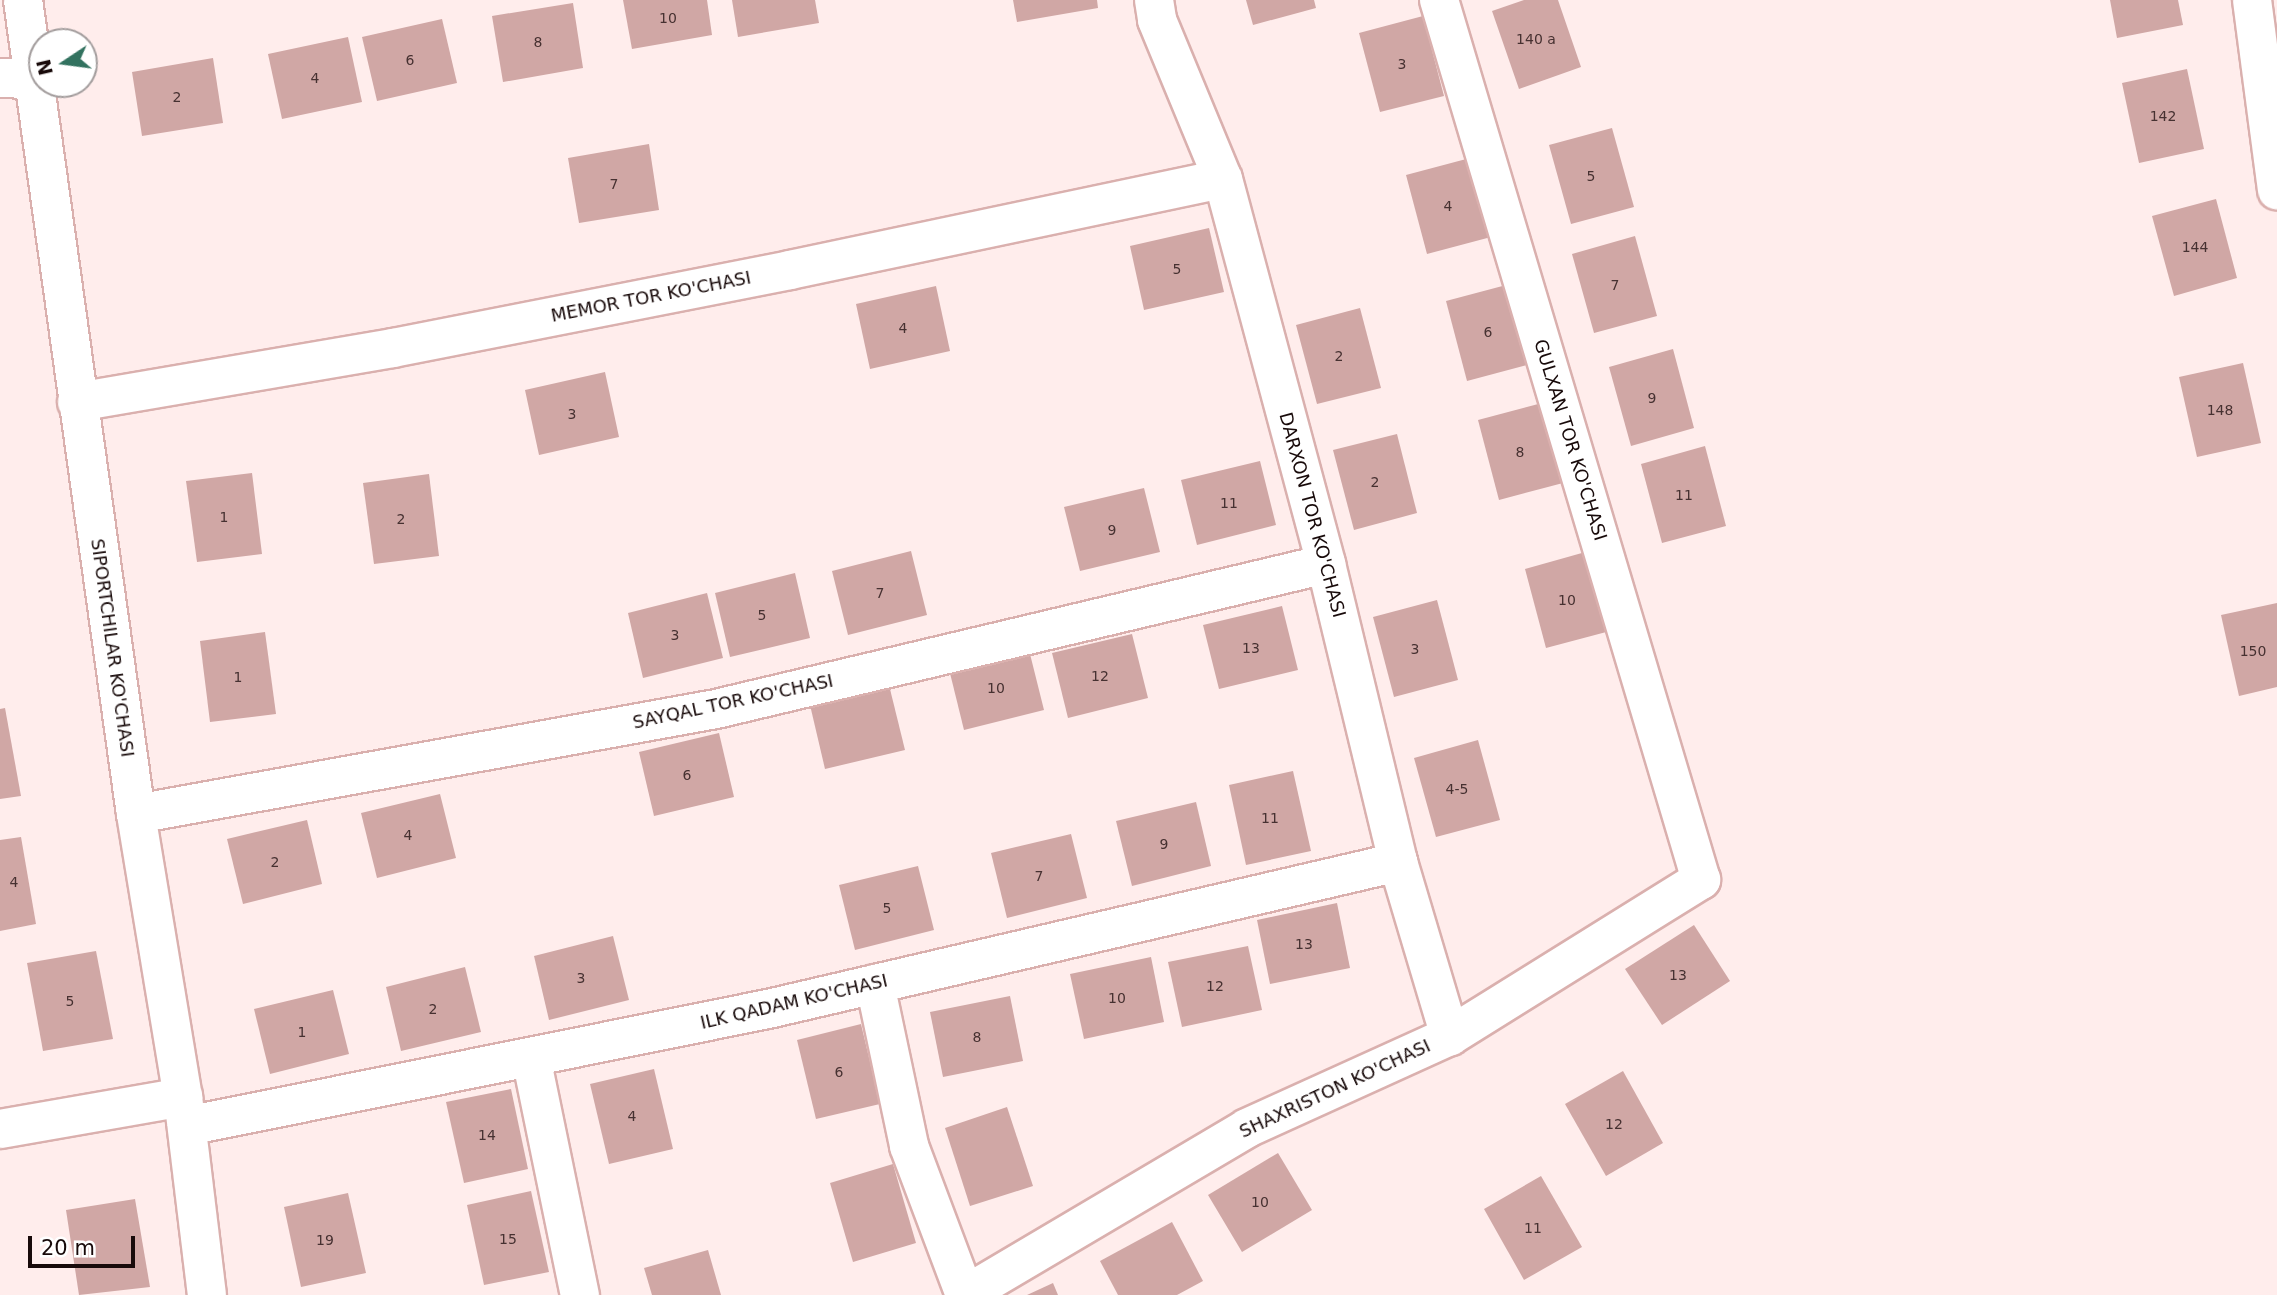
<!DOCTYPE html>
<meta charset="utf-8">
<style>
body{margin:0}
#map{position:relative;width:2277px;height:1295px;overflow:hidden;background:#ffedec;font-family:"DejaVu Sans",sans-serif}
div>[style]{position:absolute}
.building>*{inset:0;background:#d0a7a5}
.roads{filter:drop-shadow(2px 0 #dab0ae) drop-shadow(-2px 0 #dab0ae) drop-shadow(0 2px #dab0ae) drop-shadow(0 -2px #dab0ae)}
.minor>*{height:38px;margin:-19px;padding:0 19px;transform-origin:19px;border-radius:19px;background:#fff}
span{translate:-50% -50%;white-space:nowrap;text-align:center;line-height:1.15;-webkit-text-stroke:6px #fff;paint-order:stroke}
.number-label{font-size:14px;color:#463131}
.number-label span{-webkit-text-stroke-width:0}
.street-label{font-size:18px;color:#180a0a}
.north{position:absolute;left:28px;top:28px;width:70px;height:70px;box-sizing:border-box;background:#fff;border:2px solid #a39d9d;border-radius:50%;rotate:257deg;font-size:19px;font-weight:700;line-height:28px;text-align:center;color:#180a0a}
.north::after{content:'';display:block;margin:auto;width:24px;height:32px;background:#32725f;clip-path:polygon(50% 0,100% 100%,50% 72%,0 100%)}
.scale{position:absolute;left:28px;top:1236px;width:107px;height:32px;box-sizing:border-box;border:4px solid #180a0a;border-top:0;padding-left:9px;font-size:21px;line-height:24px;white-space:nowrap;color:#180a0a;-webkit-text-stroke:5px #fff;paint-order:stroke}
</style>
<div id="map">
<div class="building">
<i style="clip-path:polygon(623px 0,707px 0,712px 35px,632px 49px)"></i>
<i style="clip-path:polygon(732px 0,815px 0,819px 23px,738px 37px)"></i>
<i style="clip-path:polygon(1013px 0,1097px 0,1098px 8px,1017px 22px)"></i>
<i style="clip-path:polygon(1246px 0,1314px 0,1316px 8px,1253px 25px)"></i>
<i style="clip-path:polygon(1524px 0,1558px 0,1581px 67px,1519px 89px,1492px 11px)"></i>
<i style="clip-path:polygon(2110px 0,2178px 0,2183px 25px,2117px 38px)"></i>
<i style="clip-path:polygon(573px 3px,583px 68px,503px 82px,492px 16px)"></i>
<i style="clip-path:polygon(1423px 16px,1444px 96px,1380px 112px,1359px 33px)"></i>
<i style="clip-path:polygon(442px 19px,457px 83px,377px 101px,362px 37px)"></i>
<i style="clip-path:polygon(348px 37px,362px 102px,282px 119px,268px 54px)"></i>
<i style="clip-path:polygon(213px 58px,223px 123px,142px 136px,132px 72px)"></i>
<i style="clip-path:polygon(2187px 69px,2204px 149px,2139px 163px,2122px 83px)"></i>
<i style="clip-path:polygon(1612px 128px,1634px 207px,1571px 224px,1549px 145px)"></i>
<i style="clip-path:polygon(649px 144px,659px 210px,579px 223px,568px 158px)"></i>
<i style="clip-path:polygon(1470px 158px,1491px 237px,1427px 254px,1406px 175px)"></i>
<i style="clip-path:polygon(2216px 199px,2237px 278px,2174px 296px,2152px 216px)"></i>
<i style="clip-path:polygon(1209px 228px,1224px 292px,1144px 310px,1130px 246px)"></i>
<i style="clip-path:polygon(1635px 236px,1657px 316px,1594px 333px,1572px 254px)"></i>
<i style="clip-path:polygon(1510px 284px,1531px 364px,1467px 381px,1446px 301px)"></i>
<i style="clip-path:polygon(936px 286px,950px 351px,870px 369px,856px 304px)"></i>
<i style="clip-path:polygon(1360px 308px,1381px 388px,1317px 404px,1296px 325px)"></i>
<i style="clip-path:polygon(1673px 349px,1694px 428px,1631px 446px,1609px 367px)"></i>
<i style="clip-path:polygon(2243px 363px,2261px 443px,2197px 457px,2179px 377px)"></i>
<i style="clip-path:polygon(605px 372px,619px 437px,539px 455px,525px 390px)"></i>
<i style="clip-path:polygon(1542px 403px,1563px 483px,1499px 500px,1478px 420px)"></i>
<i style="clip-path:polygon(1397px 434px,1417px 513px,1354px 530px,1333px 450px)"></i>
<i style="clip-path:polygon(1705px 446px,1726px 526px,1662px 543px,1641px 464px)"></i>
<i style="clip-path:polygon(1260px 461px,1276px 525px,1197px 545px,1181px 480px)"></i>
<i style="clip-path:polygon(252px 473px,262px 554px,197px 562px,186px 481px)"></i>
<i style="clip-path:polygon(429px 474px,439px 556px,374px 564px,363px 483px)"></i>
<i style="clip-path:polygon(1144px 488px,1160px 552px,1080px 571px,1064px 507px)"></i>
<i style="clip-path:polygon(911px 551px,927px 615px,848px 635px,832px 571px)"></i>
<i style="clip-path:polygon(1589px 551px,1610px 631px,1546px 648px,1525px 569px)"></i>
<i style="clip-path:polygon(795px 573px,810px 638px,730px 657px,715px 593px)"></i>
<i style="clip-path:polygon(707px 593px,723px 658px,643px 678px,628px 613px)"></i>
<i style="clip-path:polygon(1437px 600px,1458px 680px,1394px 697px,1373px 617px)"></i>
<i style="clip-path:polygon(2277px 603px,2277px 687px,2239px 696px,2221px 615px)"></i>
<i style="clip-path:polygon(1282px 606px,1298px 670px,1219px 689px,1203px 625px)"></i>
<i style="clip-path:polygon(265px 632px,276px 714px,210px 722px,200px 641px)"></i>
<i style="clip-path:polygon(1132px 634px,1148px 698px,1068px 718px,1052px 653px)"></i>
<i style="clip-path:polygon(1028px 646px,1044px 710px,964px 730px,948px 665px)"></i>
<i style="clip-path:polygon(889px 685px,905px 750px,825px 769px,810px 705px)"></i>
<i style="clip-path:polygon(5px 708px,21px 796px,0 799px,0 709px)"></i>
<i style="clip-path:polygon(719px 733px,734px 797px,654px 816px,639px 752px)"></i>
<i style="clip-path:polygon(1478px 740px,1500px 820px,1436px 837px,1414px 758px)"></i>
<i style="clip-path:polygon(1293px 771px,1311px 851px,1246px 865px,1229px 785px)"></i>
<i style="clip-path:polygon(440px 794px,456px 858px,377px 878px,361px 813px)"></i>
<i style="clip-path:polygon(1196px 802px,1211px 866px,1132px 886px,1116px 821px)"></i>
<i style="clip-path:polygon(307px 820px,322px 884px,243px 904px,227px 839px)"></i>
<i style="clip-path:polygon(1071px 834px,1087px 898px,1007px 918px,991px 853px)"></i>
<i style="clip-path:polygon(21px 837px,36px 924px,0 931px,0 840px)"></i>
<i style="clip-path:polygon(918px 866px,934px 930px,855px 950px,839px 885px)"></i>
<i style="clip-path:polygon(1337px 903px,1350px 968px,1270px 984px,1257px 920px)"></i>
<i style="clip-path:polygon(1694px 925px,1730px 981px,1662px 1025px,1625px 969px)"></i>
<i style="clip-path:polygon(613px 936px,629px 1000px,549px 1020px,534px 956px)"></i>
<i style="clip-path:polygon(1248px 946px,1262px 1010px,1182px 1027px,1168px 962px)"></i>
<i style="clip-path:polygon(96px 951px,113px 1039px,43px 1051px,27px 963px)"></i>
<i style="clip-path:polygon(1151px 957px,1164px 1022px,1084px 1039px,1070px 974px)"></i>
<i style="clip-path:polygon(465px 967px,481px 1032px,401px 1051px,386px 987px)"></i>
<i style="clip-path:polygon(333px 990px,349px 1054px,270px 1074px,254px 1009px)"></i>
<i style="clip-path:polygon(1010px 996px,1023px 1061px,943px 1077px,930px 1012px)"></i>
<i style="clip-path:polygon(861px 1024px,880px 1104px,816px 1119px,797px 1040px)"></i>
<i style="clip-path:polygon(654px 1069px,673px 1149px,609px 1164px,590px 1084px)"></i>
<i style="clip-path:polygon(1623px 1071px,1663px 1143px,1606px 1176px,1565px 1104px)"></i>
<i style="clip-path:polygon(511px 1089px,528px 1169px,464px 1183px,446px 1102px)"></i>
<i style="clip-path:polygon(1007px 1107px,1033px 1186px,970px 1206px,945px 1128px)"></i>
<i style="clip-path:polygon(1278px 1153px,1312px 1210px,1242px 1252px,1208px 1195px)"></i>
<i style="clip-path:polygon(893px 1164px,916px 1243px,853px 1262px,830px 1183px)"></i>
<i style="clip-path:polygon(1541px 1176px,1582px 1247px,1524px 1280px,1484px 1209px)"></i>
<i style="clip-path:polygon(531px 1191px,549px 1272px,484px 1285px,467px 1205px)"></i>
<i style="clip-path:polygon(348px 1193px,366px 1273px,301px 1287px,284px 1207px)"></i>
<i style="clip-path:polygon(135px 1199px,150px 1287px,79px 1295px,66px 1210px)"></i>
<i style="clip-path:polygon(1172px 1222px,1203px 1281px,1177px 1295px,1118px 1295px,1100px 1261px)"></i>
<i style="clip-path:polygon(708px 1250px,721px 1295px,652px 1295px,644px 1268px)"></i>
<i style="clip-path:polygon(1053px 1283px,1058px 1295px,1027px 1295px)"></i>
</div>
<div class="roads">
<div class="minor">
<i style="left:23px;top:0;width:822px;rotate:82.1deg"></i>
<i style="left:136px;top:814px;width:287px;rotate:80.6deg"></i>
<i style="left:183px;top:1097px;width:199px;rotate:83.1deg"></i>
<i style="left:1154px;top:0;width:20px;rotate:81deg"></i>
<i style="left:1157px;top:20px;width:172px;rotate:67.5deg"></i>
<i style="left:1223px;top:179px;width:399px;rotate:75deg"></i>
<i style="left:1326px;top:564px;width:307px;rotate:76.4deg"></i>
<i style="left:1398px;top:862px;width:182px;rotate:73.4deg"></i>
<i style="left:2252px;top:0;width:192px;rotate:82.5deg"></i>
<i style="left:0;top:78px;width:33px;rotate:2deg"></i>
<i style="left:77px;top:402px;width:321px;rotate:-9.7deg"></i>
<i style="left:393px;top:348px;width:405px;rotate:-11.1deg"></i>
<i style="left:790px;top:270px;width:442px;rotate:-11.9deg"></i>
<i style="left:136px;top:814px;width:589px;rotate:-10.26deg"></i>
<i style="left:716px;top:709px;width:627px;rotate:-13.37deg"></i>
<i style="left:875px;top:984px;width:166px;rotate:78.1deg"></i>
<i style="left:909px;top:1146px;width:159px;rotate:69.4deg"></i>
<i style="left:531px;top:1057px;width:243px;rotate:78.4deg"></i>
<i style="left:187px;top:1126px;width:593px;rotate:-11.39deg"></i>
<i style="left:768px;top:1009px;width:647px;rotate:-13.13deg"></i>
<i style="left:0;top:1129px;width:186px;rotate:-9.9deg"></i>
<i style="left:965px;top:1295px;width:328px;rotate:-30.6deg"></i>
<i style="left:1247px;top:1128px;width:223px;rotate:-24.4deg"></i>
<i style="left:1450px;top:1036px;width:296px;rotate:-31.9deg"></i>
<i style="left:1701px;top:880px;width:918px;rotate:-106.58deg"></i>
</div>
</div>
<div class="number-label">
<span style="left:668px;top:18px">10</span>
<span style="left:1536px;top:39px">140 а</span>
<span style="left:538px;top:42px">8</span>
<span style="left:410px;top:60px">6</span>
<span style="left:1402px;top:64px">3</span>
<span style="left:315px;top:78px">4</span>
<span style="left:177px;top:97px">2</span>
<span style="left:2163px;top:116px">142</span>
<span style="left:1591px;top:176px">5</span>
<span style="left:614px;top:184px">7</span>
<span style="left:1448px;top:206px">4</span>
<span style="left:2195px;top:247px">144</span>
<span style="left:1177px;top:269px">5</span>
<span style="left:1615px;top:285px">7</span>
<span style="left:903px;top:328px">4</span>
<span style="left:1488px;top:332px">6</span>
<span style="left:1339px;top:356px">2</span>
<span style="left:1652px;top:398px">9</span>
<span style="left:2220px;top:410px">148</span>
<span style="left:572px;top:414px">3</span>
<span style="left:1520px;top:452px">8</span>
<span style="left:1375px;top:482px">2</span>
<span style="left:1684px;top:495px">11</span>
<span style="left:1229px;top:503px">11</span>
<span style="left:224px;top:517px">1</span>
<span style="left:401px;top:519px">2</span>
<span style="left:1112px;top:530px">9</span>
<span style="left:880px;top:593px">7</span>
<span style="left:1567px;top:600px">10</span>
<span style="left:762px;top:615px">5</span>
<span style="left:675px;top:635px">3</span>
<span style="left:1251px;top:648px">13</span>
<span style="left:1415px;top:649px">3</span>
<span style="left:2253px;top:651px">150</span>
<span style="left:1100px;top:676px">12</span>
<span style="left:238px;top:677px">1</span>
<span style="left:996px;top:688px">10</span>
<span style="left:687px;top:775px">6</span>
<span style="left:1457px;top:789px">4-5</span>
<span style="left:1270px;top:818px">11</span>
<span style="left:408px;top:835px">4</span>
<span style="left:1164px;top:844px">9</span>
<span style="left:275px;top:862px">2</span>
<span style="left:1039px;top:876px">7</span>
<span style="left:14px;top:882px">4</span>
<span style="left:887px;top:908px">5</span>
<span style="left:1304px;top:944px">13</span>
<span style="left:1678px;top:975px">13</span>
<span style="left:581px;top:978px">3</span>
<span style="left:1215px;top:986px">12</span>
<span style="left:1117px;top:998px">10</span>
<span style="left:70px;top:1001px">5</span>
<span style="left:433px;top:1009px">2</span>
<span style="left:302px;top:1032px">1</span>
<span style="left:977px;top:1037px">8</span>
<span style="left:839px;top:1072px">6</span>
<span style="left:632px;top:1116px">4</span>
<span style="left:1614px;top:1124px">12</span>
<span style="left:487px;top:1135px">14</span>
<span style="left:1260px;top:1202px">10</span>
<span style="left:1533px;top:1228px">11</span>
<span style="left:508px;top:1239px">15</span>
<span style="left:325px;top:1240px">19</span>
</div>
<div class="street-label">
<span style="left:651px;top:297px;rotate:-11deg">MEMOR TOR KO'CHASI</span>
<span style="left:1570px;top:440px;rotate:73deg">GULXAN TOR KO'CHASI</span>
<span style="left:1312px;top:515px;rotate:75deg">DARXON TOR KO'CHASI</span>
<span style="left:112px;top:648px;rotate:82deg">SIPORTCHILAR KO'CHASI</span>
<span style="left:733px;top:702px;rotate:-12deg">SAYQAL TOR KO'CHASI</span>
<span style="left:794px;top:1002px;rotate:-13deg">ILK QADAM KO'CHASI</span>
<span style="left:1335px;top:1089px;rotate:-25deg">SHAXRISTON KO'CHASI</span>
</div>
<div class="north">N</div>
<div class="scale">20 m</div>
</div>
